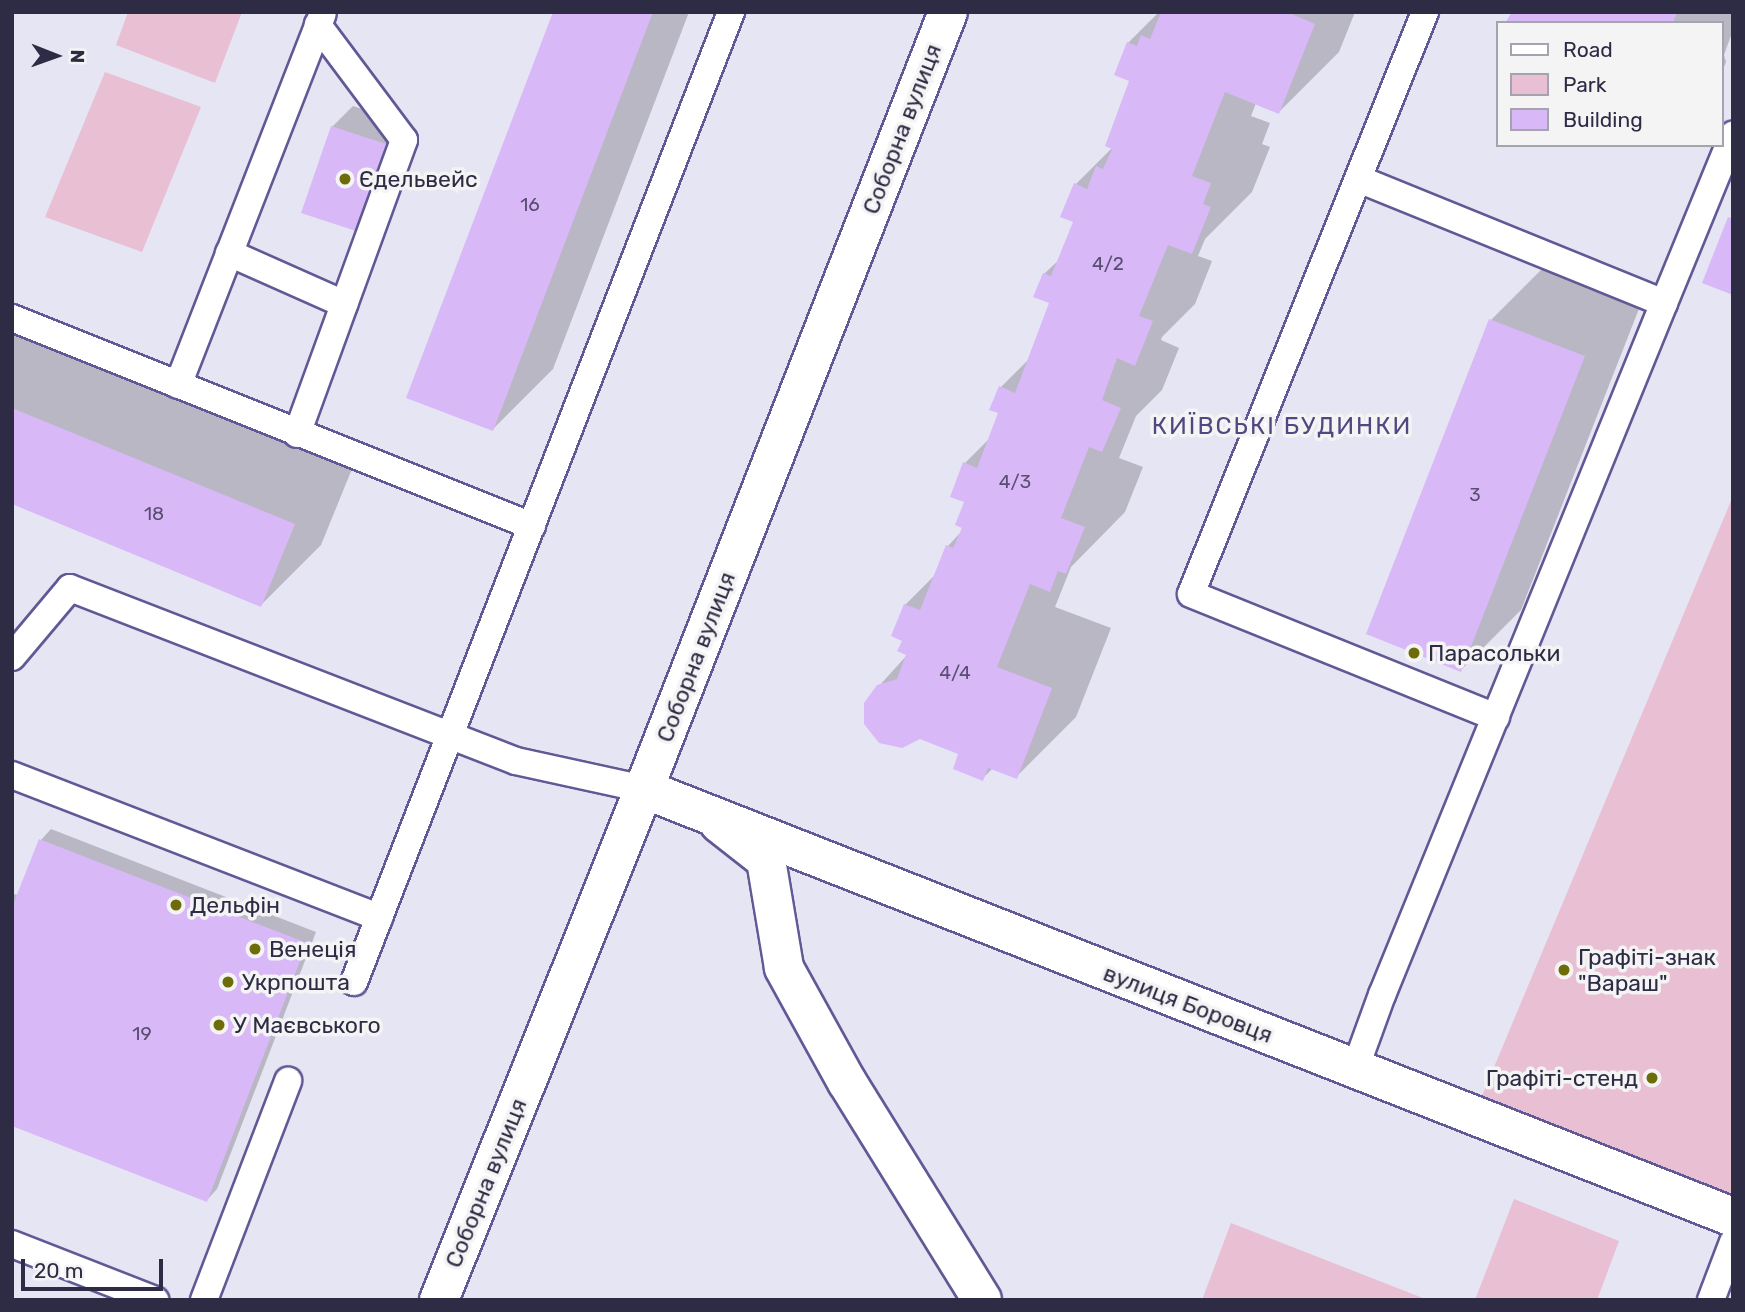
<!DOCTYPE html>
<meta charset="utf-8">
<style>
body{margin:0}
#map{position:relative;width:1745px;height:1312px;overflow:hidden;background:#e6e5f4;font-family:Rubik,sans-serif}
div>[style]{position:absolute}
.green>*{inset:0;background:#e9bfd3}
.shadow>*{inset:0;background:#0003}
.building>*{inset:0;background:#d9b8f8}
.roads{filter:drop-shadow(2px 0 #615995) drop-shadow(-2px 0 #615995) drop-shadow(0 2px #615995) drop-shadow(0 -2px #615995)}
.service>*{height:26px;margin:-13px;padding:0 13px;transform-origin:13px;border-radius:13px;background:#fff}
.minor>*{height:38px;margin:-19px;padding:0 19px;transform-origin:19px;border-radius:19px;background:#fff}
.tertiary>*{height:38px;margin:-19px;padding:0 19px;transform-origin:19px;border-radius:19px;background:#fff}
.secondary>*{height:38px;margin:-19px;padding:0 19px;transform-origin:19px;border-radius:19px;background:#fff}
.dots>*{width:19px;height:19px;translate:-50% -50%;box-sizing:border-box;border:4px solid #f4f4f4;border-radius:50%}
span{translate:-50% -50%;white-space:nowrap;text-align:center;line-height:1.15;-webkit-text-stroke:7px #f4f4f4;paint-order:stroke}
.number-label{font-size:19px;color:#594e72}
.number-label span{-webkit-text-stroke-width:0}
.street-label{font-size:23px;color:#2e2b45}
.poi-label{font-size:23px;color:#2e2b45}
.left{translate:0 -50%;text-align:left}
.right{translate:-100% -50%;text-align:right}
.neighbourhood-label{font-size:24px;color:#514883;letter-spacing:2px}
.frame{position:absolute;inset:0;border:14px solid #2e2b45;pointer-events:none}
.legend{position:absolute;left:1496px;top:21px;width:228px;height:126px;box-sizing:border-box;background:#f4f4f4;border:2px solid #a5a4ae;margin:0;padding:9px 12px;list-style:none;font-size:21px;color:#2e2b45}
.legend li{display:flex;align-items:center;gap:14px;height:35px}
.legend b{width:35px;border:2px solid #a5a4ae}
.north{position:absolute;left:21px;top:21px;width:70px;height:70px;-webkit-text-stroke:5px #f4f4f4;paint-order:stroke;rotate:91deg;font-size:19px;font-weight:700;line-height:28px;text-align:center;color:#2e2b45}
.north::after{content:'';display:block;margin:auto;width:24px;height:32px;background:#2e2b45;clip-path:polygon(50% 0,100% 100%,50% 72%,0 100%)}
.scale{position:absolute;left:21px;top:1259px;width:142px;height:32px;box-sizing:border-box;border:4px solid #2e2b45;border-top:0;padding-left:9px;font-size:21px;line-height:24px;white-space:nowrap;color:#2e2b45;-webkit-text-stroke:5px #f4f4f4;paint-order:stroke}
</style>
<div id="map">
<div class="green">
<i style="clip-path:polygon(128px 12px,242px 12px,215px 83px,116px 45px)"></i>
<i style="clip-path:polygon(105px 72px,201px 107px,142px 252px,45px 217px)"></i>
<i style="clip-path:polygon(1733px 496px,1733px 1217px,1474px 1115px)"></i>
<i style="clip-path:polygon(1514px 1199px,1619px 1241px,1597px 1300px,1475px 1300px)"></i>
<i style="clip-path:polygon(1231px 1223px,1428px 1300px,1202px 1300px)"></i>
</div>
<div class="shadow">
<i style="clip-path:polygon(555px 12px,689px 12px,553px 369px,493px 429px)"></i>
<i style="clip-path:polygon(1159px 12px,1355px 12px,1339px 52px,1279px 112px,1256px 103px,1251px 116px,1270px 123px,1262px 144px,1270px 147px,1252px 192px,1205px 239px,1198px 256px,1212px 261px,1195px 304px,1162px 337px,1161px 340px,1179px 348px,1162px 390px,1136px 416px,1119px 458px,1143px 467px,1125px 512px,1071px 567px,1055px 607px,1111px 628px,1076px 717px,1016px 777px,993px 768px,983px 778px,961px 753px,879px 686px,908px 654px,904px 640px,905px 605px,937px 573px,948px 546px,961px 532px,966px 501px,965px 463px,990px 438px,1000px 412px,1001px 387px,1031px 357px,1051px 302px,1044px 274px,1061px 258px,1075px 221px,1076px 184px,1113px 147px,1132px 80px,1128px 43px)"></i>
<i style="clip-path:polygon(1514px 12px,1733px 12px,1733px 30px,1724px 55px,1726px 62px,1722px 72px,1722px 23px,1508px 23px)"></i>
<i style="clip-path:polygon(353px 106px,408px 124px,379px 209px,332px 127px)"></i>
<i style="clip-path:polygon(1551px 260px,1644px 296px,1521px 610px,1461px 670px,1491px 320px)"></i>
<i style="clip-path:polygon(12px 324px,354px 464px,321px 545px,261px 605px,12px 502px)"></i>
<i style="clip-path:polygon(51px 829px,316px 932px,217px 1189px,207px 1200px,12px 1124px,12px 893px,19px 896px,41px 840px)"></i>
</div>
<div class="building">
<i style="clip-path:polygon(553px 12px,653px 12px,493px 431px,406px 398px)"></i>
<i style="clip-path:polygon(1158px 12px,1287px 12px,1315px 24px,1279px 114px,1225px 92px,1192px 176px,1211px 183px,1203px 204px,1211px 207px,1192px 254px,1168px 245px,1139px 316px,1153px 321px,1135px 366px,1117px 358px,1102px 400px,1121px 408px,1102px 452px,1089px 447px,1061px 518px,1085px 527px,1066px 574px,1058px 571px,1050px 592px,1030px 584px,997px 667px,1052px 688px,1017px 779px,988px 768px,983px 781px,953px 769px,958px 754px,920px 739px,902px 748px,879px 743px,864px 724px,864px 703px,877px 685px,897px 679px,906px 655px,897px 651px,902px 641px,891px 636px,904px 604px,920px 610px,946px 545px,953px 548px,962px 528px,955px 525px,964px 502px,950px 497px,963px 462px,977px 468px,998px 413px,989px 410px,999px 386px,1015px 393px,1049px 303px,1033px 297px,1043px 273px,1051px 276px,1073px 222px,1060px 217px,1074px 183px,1087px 189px,1096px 166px,1103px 169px,1112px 149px,1105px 146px,1129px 81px,1114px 75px,1127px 42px,1137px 46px,1141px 35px,1150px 39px,1160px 15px)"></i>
<i style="clip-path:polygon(1512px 12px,1677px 12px,1673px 23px,1505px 23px)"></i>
<i style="clip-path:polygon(331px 126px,389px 145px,359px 232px,301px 213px)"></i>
<i style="clip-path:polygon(1728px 217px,1733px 219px,1733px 295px,1702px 283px)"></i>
<i style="clip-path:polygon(1489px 319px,1585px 356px,1461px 672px,1366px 634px)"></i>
<i style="clip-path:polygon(12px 408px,295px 524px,261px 607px,12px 504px)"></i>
<i style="clip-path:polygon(39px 839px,307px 943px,207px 1202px,12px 1126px,12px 907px)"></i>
</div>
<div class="roads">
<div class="service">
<i style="left:1425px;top:12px;width:627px;rotate:111.9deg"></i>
<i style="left:1191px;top:594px;width:329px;rotate:22deg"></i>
<i style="left:229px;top:253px;width:126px;rotate:23.9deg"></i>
<i style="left:1664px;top:303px;width:182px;rotate:-67.7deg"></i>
<i style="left:12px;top:318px;width:560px;rotate:21.8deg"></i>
<i style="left:178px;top:385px;width:398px;rotate:-68.7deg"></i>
<i style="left:297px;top:434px;width:313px;rotate:-70deg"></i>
<i style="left:404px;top:140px;width:144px;rotate:-126.8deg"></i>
<i style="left:12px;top:657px;width:90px;rotate:-50deg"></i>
<i style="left:70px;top:588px;width:478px;rotate:21.2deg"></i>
<i style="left:516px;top:761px;width:131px;rotate:12.3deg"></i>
<i style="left:12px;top:775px;width:394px;rotate:21.2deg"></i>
<i style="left:354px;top:982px;width:1041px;rotate:-68.76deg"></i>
<i style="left:1355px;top:1069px;width:79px;rotate:-70deg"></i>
<i style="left:1382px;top:995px;width:747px;rotate:-67.83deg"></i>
<i style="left:1664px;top:303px;width:330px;rotate:-157.9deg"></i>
<i style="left:12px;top:1244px;width:154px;rotate:21.4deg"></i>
<i style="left:204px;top:1300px;width:235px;rotate:-69deg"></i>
<i style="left:1711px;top:1300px;width:62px;rotate:-69.2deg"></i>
</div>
<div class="minor">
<i style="left:719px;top:823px;width:60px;rotate:38.2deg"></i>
<i style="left:766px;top:860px;width:109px;rotate:80.5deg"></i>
<i style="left:784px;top:968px;width:130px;rotate:61.1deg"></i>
<i style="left:847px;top:1082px;width:256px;rotate:58.2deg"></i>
</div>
<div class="tertiary">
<i style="left:644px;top:789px;width:1170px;rotate:21.46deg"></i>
</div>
<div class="secondary">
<i style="left:439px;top:1300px;width:551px;rotate:-68.14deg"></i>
<i style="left:644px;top:789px;width:834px;rotate:-68.63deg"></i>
</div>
</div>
<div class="dots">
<i style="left:345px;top:179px;background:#6e6c0a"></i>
<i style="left:1414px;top:653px;background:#6e6c0a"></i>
<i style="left:176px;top:905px;background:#6e6c0a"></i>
<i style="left:255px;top:949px;background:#6e6c0a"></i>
<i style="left:1564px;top:970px;background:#6e6c0a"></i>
<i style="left:228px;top:982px;background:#6e6c0a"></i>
<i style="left:219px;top:1025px;background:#6e6c0a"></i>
<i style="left:1652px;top:1078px;background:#6e6c0a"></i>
</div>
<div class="number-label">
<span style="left:530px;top:205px">16</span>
<span style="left:1108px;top:264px">4/2</span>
<span style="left:1015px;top:482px">4/3</span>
<span style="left:1475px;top:495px">3</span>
<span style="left:154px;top:514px">18</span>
<span style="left:955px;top:673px">4/4</span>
<span style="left:142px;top:1034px">19</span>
</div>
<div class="street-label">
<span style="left:902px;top:129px;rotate:-69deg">Соборна вулиця</span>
<span style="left:696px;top:657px;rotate:-69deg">Соборна вулиця</span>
<span style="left:1188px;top:1004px;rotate:21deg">вулиця Боровця</span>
<span style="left:486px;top:1183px;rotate:-68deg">Соборна вулиця</span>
</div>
<div class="poi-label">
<span class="left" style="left:359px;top:179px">Єдельвейс</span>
<span class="left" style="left:1428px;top:653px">Парасольки</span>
<span class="left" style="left:190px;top:905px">Дельфін</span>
<span class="left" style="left:269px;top:949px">Венеція</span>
<span class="left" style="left:1578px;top:970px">Графіті-знак<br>"Вараш"</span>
<span class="left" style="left:242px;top:982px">Укрпошта</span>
<span class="left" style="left:233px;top:1025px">У Маєвського</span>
<span class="right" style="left:1638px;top:1078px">Графіті-стенд</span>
</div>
<div class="neighbourhood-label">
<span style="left:1282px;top:427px">КИЇВСЬКІ БУДИНКИ</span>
</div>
<div class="frame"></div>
<ul class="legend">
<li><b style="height:9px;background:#fff"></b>Road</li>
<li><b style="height:19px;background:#e9bfd3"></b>Park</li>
<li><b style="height:19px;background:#d9b8f8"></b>Building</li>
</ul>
<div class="north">N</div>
<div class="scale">20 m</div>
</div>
